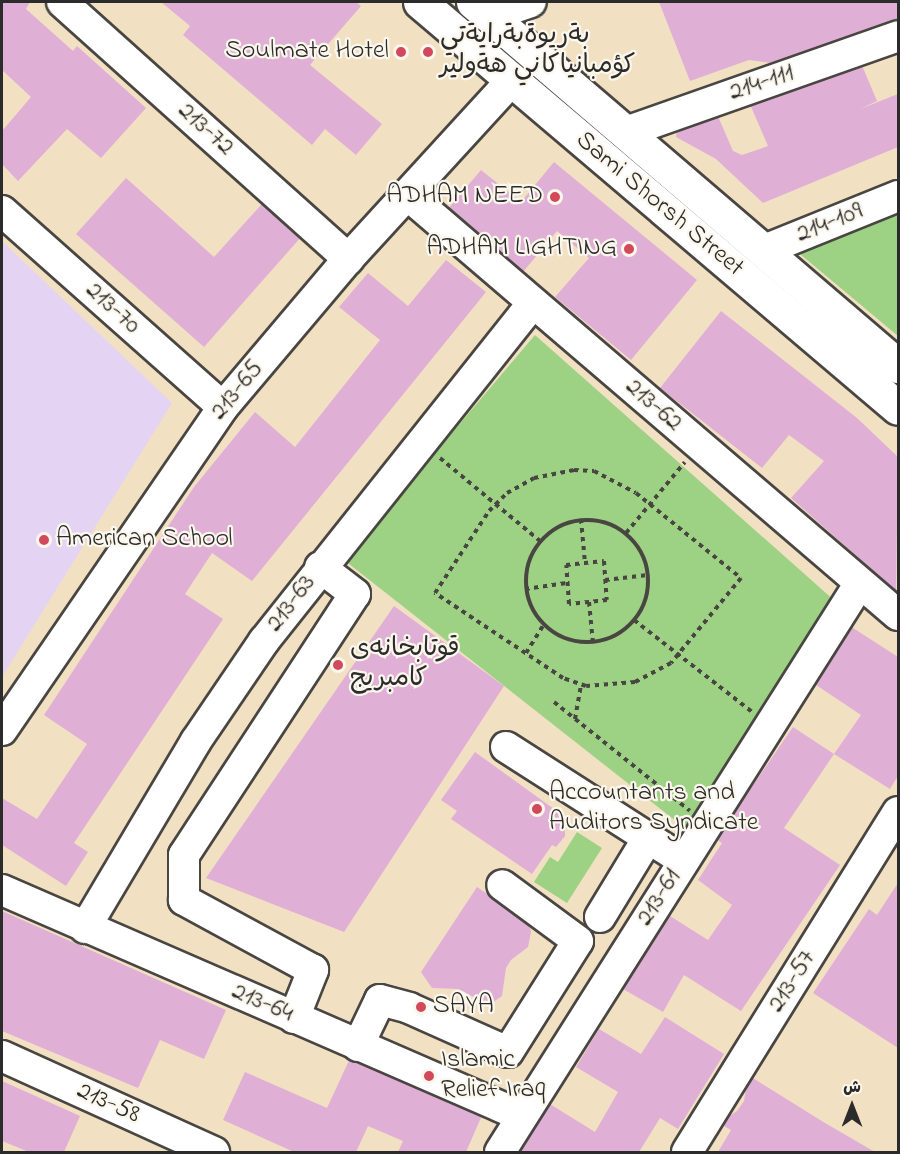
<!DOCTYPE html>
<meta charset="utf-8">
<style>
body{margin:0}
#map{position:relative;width:900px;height:1154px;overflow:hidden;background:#f2e0c3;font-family:"Indie Flower","Playpen Sans Arabic",sans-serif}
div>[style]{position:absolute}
.built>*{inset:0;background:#e4d3f2}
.green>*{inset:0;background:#9dd284}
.building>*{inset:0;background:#e0afd6}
.path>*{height:4px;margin-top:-2px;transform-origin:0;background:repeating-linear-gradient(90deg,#494642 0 4.5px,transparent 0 9px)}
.path>.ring{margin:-2px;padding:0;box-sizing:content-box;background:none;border:4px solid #494642;border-radius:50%}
.roads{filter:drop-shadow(2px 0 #494642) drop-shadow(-2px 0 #494642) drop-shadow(0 2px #494642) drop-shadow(0 -2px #494642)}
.minor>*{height:30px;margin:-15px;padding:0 15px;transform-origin:15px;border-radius:15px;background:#fff}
.major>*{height:33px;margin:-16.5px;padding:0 16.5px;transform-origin:16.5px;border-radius:16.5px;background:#fff}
.dots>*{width:16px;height:16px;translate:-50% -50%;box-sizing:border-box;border:3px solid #fbf7ec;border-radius:50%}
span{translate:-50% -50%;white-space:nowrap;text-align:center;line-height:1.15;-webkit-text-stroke:4.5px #fbf7ec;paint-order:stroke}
.poi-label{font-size:26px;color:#2b2b2b}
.left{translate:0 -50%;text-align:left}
.right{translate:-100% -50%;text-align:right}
.street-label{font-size:26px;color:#2b2b2b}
.frame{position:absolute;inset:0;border:3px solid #2b2b2b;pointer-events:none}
.north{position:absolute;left:822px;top:1076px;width:60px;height:60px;-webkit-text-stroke:4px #fbf7ec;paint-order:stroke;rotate:0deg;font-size:16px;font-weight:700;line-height:24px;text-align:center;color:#2b2b2b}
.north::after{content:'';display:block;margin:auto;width:21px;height:27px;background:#2b2b2b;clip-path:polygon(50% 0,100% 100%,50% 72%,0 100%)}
</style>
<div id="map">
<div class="built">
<i style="clip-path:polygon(2px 241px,172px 403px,2px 677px)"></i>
</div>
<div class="green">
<i style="clip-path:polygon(898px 211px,898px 336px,794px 249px)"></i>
<i style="clip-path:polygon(535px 335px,836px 602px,686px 829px,344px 560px)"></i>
<i style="clip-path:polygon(577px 832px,602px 848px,567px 903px,534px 882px,550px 857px,558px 862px)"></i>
</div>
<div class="building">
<i style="clip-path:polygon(2px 2px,30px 2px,26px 9px,73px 51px,77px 46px,146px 108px,101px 158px,67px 129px,18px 181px,2px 164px,2px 131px,31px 97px,2px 70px)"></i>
<i style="clip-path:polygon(161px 2px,356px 2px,361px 6px,310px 65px,382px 124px,356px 155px,325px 129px,312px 145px,183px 35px,190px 26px)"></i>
<i style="clip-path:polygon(659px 2px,898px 2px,898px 19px,785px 65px,749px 60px,690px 81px)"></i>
<i style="clip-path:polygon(858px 56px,877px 101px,860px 109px,898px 94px,898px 147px,763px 203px,716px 159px,676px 137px,677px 128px,717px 114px,733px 151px,742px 155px,768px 146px,749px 102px)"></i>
<i style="clip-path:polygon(554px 162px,697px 280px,631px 360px,555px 297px,589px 258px,557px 231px,523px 272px,447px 210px,481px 170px,521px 202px)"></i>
<i style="clip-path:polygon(126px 178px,214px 257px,270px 195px,309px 228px,204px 347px,76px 234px)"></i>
<i style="clip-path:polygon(446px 260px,486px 292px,252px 581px,212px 553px,185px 594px,223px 619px,74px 843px,88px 852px,66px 886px,2px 845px,2px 798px,37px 819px,87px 744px,44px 715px,194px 487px,255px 412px,295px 447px,380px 340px,339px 307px,368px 273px,408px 306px)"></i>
<i style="clip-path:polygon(721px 311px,857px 418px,898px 457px,896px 591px,791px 498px,824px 461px,789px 435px,762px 468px,660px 388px)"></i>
<i style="clip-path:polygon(394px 606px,504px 686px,344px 932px,206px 878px)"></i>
<i style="clip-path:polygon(850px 626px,898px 657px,898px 776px,890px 789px,834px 754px,861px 715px,813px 683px)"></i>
<i style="clip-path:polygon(793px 727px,834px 754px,784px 828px,840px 865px,741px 1011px,684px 975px,663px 1012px,623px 989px,670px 916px,708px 940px,732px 905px,698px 880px,722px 843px,716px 839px)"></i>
<i style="clip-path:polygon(475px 752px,565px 817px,565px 836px,556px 847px,552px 845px,532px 874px,451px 819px,457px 811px,441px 800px)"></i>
<i style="clip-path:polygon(898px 883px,898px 1048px,813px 993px,869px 909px,877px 915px)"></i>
<i style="clip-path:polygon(477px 887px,529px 922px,531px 932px,528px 947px,511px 960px,506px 968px,502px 996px,489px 1005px,458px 989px,432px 988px,421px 972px)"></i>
<i style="clip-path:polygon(2px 911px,226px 1010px,204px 1059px,160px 1040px,138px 1088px,2px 1031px)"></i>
<i style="clip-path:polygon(665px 1017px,724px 1054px,678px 1129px,660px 1118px,639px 1152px,513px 1152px,545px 1101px,595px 1132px,618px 1092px,576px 1067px,599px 1029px,641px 1054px)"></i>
<i style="clip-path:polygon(352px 1054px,483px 1113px,466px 1152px,398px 1152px,403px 1141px,368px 1126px,356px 1152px,294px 1152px,223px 1120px,245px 1072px,327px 1108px)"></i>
<i style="clip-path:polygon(748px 1075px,825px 1123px,875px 1152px,718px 1152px,731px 1130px,719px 1123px,737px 1111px,744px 1101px)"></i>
<i style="clip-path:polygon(2px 1081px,80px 1116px,64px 1152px,29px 1152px,2px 1141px)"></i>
</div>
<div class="path">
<i style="left:440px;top:458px;width:130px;rotate:39.7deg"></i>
<i style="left:574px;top:470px;width:20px;rotate:3deg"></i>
<i style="left:594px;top:471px;width:47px;rotate:27.6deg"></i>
<i style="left:636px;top:493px;width:135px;rotate:39deg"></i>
<i style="left:741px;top:578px;width:110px;rotate:129.5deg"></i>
<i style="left:671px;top:663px;width:41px;rotate:152.2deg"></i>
<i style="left:635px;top:682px;width:49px;rotate:175.3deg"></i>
<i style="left:586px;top:686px;width:24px;rotate:-161deg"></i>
<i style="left:563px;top:678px;width:154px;rotate:-146.4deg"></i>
<i style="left:435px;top:593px;width:98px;rotate:-56.6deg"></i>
<i style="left:489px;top:511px;width:25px;rotate:-45deg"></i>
<i style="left:507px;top:493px;width:31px;rotate:-29deg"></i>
<i style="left:534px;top:478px;width:41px;rotate:-11.3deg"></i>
<i style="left:581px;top:519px;width:44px;rotate:84.8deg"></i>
<i class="ring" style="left:526px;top:520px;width:118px;height:118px"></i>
<i style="left:626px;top:533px;width:92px;rotate:-50.3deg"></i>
<i style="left:604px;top:561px;width:39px;rotate:86deg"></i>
<i style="left:607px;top:600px;width:38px;rotate:174deg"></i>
<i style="left:569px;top:604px;width:39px;rotate:-94deg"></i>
<i style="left:566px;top:565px;width:38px;rotate:-6deg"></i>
<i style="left:605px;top:580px;width:43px;rotate:-6.6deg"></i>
<i style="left:525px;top:589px;width:42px;rotate:-8.1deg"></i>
<i style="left:589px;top:602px;width:41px;rotate:84.4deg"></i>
<i style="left:634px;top:620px;width:150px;rotate:37.9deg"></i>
<i style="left:526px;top:653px;width:34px;rotate:-58deg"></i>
<i style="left:554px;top:702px;width:174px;rotate:38.7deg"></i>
<i style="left:575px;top:719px;width:36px;rotate:-80deg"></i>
</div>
<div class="roads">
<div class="minor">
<i style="left:62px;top:2px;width:385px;rotate:41.9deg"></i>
<i style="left:490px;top:16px;width:43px;rotate:-18.9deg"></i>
<i style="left:626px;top:132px;width:288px;rotate:-19.4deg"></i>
<i style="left:409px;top:196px;width:644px;rotate:40.59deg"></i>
<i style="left:2px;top:211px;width:295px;rotate:41.6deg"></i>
<i style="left:762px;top:251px;width:147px;rotate:-22deg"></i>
<i style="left:2px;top:730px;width:391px;rotate:-55.6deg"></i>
<i style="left:223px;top:407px;width:194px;rotate:-49.8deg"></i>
<i style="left:348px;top:259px;width:241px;rotate:-47.5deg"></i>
<i style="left:506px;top:747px;width:211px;rotate:32.6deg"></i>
<i style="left:2px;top:890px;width:567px;rotate:23.49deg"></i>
<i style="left:600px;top:917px;width:92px;rotate:-58.7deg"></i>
<i style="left:85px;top:928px;width:217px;rotate:-59.3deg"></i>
<i style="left:196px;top:741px;width:121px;rotate:-55.8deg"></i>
<i style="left:264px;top:641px;width:432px;rotate:-51.5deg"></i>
<i style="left:294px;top:1018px;width:52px;rotate:-68.4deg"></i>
<i style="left:313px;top:970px;width:147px;rotate:-151.5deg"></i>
<i style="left:184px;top:900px;width:45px;rotate:-90deg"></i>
<i style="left:184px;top:855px;width:312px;rotate:-56.8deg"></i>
<i style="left:355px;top:594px;width:44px;rotate:-142.4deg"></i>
<i style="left:358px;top:1046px;width:51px;rotate:-64.4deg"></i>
<i style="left:380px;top:1000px;width:30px;rotate:15deg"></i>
<i style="left:409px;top:1008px;width:108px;rotate:24deg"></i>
<i style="left:508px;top:1052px;width:131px;rotate:-57.8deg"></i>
<i style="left:578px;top:941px;width:94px;rotate:-143.6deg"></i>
<i style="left:2px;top:1056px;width:233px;rotate:24.4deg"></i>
<i style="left:500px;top:1152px;width:673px;rotate:-57.68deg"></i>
<i style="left:687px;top:1152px;width:400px;rotate:-58.2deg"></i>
</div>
<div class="major">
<i style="left:420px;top:2px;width:627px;rotate:40.34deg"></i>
<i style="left:473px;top:2px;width:560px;rotate:40.58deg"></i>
</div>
</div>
<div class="dots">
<i style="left:401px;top:52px;background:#d1495b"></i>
<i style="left:428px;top:52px;background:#d1495b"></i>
<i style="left:555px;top:197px;background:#d1495b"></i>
<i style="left:629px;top:249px;background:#d1495b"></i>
<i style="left:44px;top:540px;background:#d1495b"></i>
<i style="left:338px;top:665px;background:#d1495b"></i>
<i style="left:537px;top:809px;background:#d1495b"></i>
<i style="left:421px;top:1007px;background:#d1495b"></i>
<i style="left:429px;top:1076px;background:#d1495b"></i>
</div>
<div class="poi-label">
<span class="left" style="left:440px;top:52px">بةريوةبةرايةتي<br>كؤمبانياكاني هةولير</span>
<span class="right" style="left:389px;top:52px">Soulmate Hotel</span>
<span class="right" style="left:543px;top:197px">ADHAM NEED</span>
<span class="right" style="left:617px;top:249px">ADHAM LIGHTING</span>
<span class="left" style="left:56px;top:540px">American School</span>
<span class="left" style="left:350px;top:665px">قوتابخانەی<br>کامبریج</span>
<span class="left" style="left:549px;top:809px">Accountants and<br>Auditors Syndicate</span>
<span class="left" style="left:433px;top:1007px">SAYA</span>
<span class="left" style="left:441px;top:1076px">Islamic<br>Relief Iraq</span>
</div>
<div class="street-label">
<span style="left:762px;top:84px;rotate:-19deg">214-111</span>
<span style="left:205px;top:130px;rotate:42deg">213-72</span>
<span style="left:659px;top:205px;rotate:40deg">Sami Shorsh Street</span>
<span style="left:830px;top:224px;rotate:-22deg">214-109</span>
<span style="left:112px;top:309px;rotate:42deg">213-70</span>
<span style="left:238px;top:391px;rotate:-51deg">213-65</span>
<span style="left:653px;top:406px;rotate:41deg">213-62</span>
<span style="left:292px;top:604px;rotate:-53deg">213-63</span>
<span style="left:660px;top:898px;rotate:-58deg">213-61</span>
<span style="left:793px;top:982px;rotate:-58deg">213-57</span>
<span style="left:262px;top:1004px;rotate:23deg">213-64</span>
<span style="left:108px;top:1104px;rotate:24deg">213-58</span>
</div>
<div class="frame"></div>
<div class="north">ش</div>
</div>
